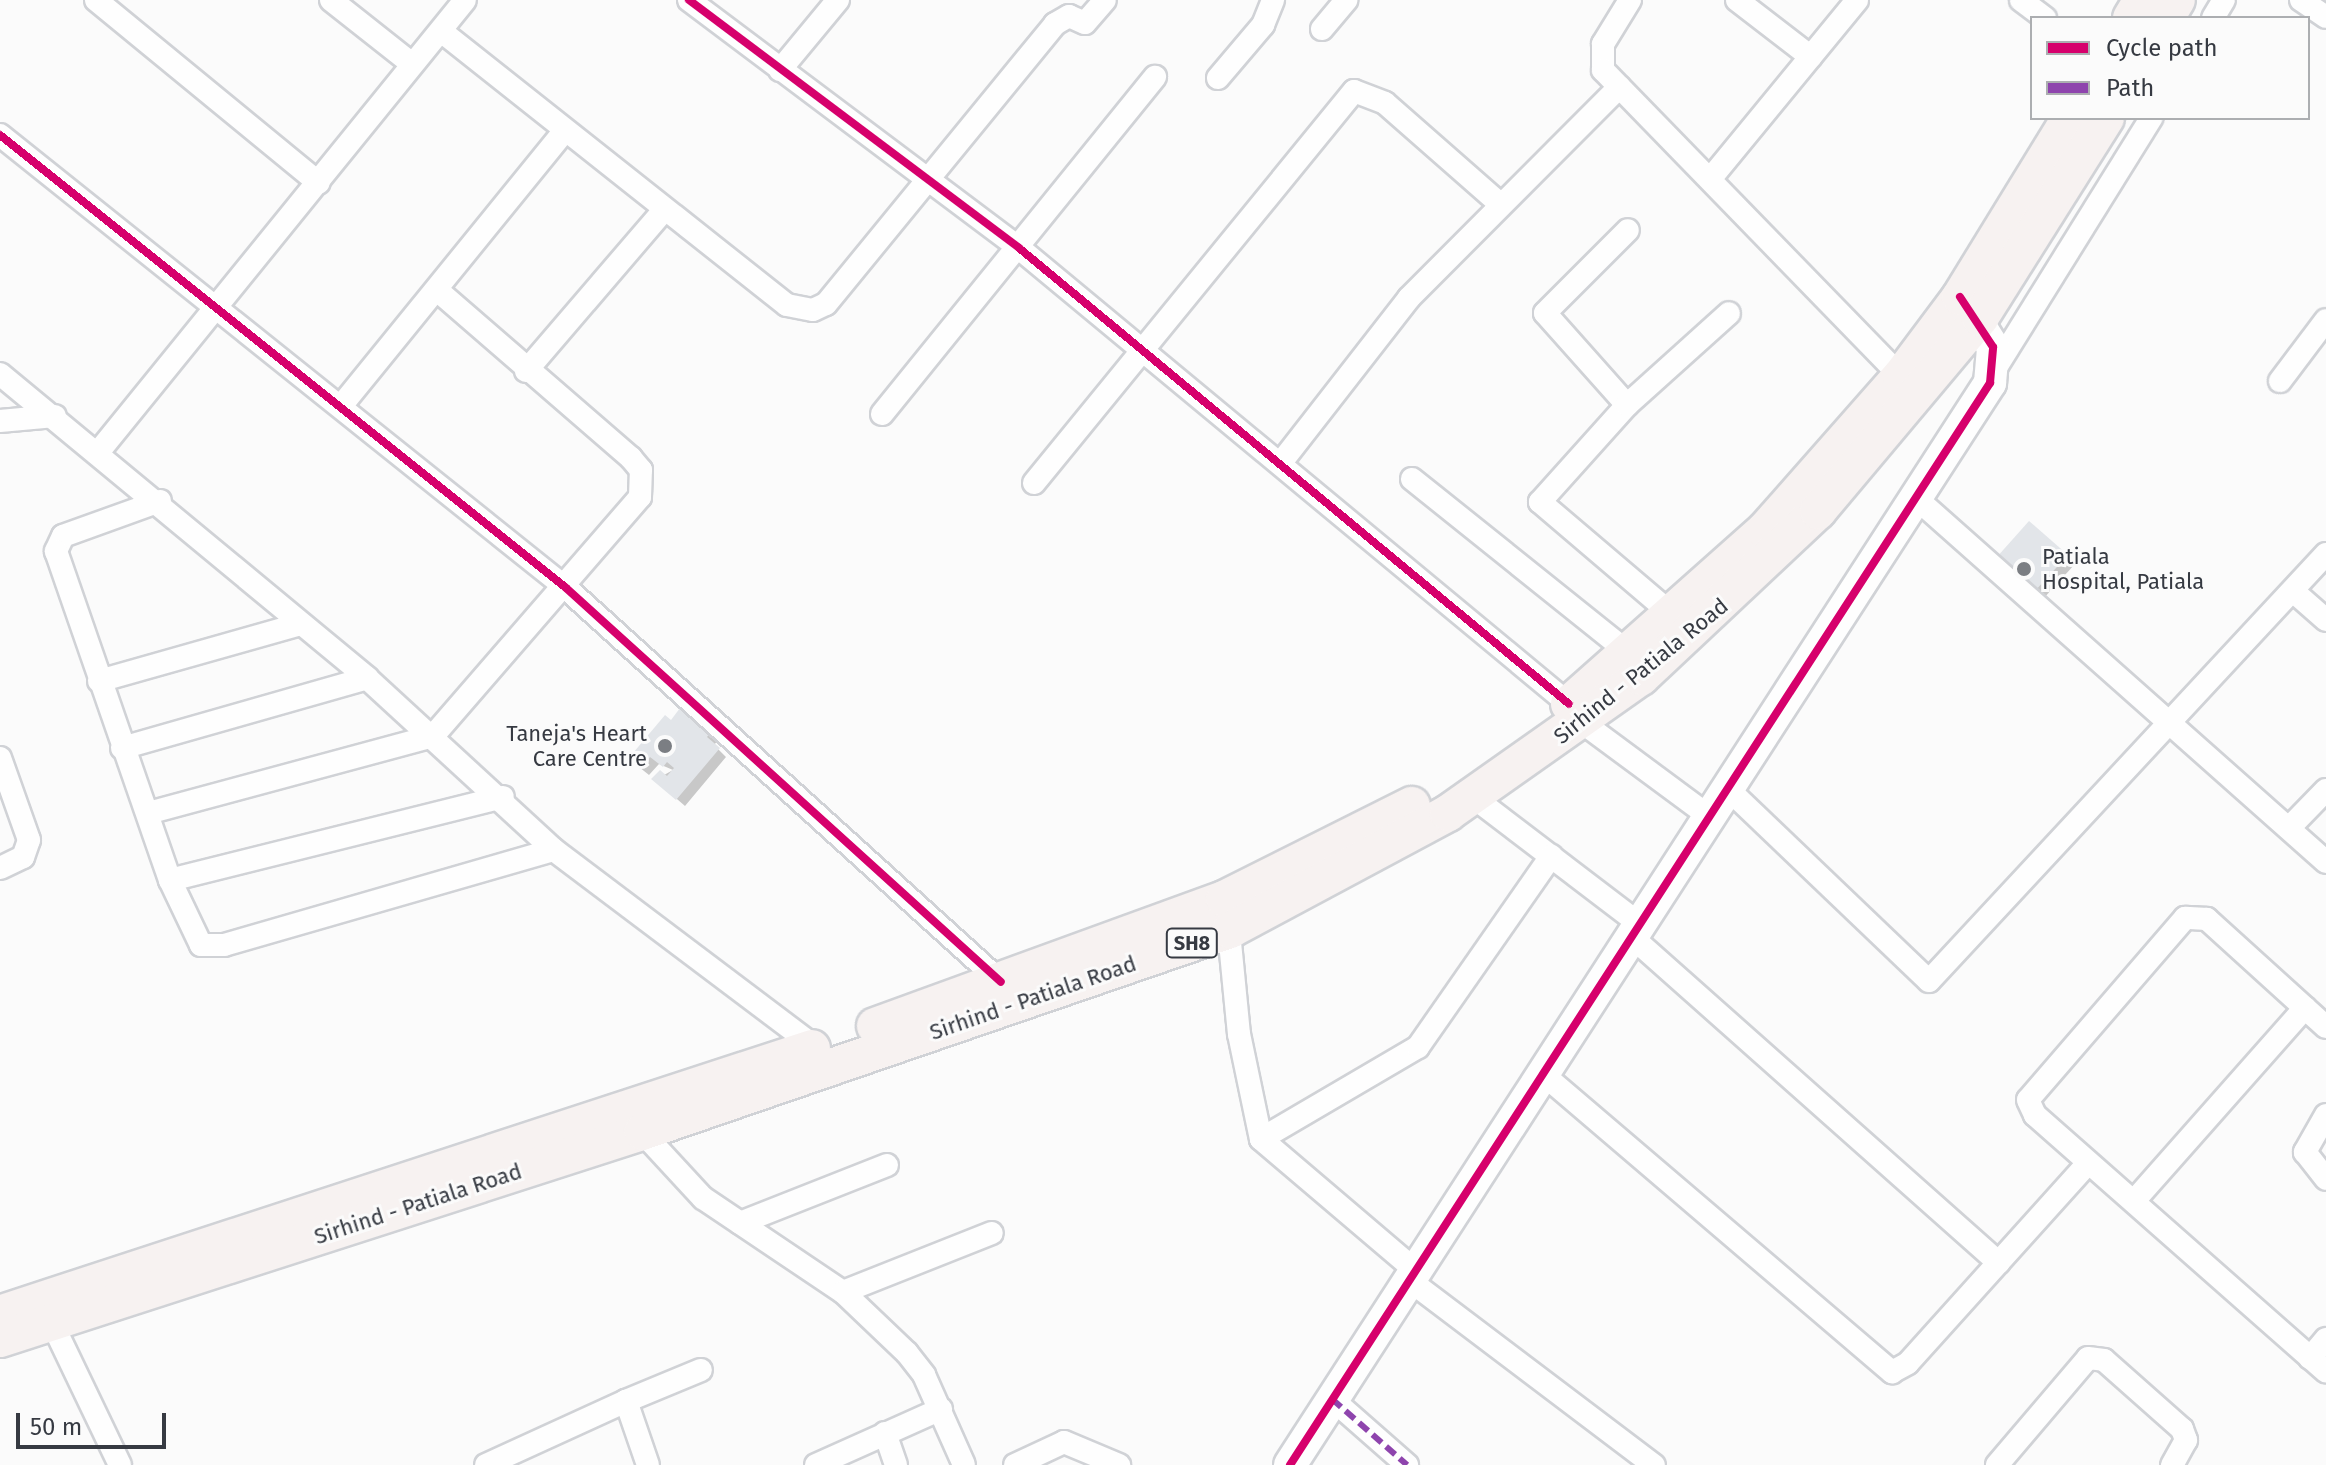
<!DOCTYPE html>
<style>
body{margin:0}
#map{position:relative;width:2326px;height:1465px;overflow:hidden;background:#fbfbfb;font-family:"Fira Sans",sans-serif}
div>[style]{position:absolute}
.shadow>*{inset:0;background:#0003}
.building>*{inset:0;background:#e2e5e9}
.roads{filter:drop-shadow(2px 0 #d0d2d6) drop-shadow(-2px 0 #d0d2d6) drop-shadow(0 2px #d0d2d6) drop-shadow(0 -2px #d0d2d6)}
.street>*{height:22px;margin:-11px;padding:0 11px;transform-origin:11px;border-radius:11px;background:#fefefe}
.secondary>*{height:32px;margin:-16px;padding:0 16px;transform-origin:16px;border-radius:16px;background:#fefefe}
.primary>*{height:36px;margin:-18px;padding:0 18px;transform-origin:18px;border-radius:18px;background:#f7f2f1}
.quiet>*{height:6px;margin-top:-3px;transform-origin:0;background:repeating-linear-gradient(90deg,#8e44ad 0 12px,transparent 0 18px)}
.cycleway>*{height:8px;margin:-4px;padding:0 4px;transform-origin:4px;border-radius:4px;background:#d6006c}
.dots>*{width:22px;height:22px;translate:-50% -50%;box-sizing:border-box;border:4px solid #fbfbfb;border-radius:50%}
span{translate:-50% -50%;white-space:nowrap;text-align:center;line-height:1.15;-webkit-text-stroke:6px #fbfbfb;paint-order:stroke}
.shield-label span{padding:2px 6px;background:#fbfbfb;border:2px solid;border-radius:6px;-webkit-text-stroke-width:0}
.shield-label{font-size:20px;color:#363a42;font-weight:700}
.poi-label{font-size:22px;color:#363a42}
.left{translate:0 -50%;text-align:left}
.right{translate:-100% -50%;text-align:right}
.street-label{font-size:22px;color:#363a42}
.legend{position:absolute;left:2030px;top:16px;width:280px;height:104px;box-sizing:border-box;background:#fbfbfb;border:2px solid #acaeb1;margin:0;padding:10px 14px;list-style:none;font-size:24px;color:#363a42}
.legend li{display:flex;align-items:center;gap:16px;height:40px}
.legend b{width:40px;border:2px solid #acaeb1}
.scale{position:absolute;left:16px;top:1413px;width:150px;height:36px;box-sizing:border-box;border:4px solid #363a42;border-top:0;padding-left:10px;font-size:24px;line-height:28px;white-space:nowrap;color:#363a42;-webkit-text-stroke:6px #fbfbfb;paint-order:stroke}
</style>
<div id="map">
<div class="shadow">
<i style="clip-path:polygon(2029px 524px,2075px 564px,2043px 599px,1999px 558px)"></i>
<i style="clip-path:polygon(681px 711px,720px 738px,714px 745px,726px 757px,685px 806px,655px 780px,673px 770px,659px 764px,649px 775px,639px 767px)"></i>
</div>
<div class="building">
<i style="clip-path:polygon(2029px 521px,2068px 555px,2034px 592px,1996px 558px)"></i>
<i style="clip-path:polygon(680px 708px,713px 729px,707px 737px,720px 748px,676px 800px,651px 779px,660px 770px,667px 776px,674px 768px,667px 762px,663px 767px,650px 757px,640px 769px,628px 759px,665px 715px,671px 720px)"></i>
</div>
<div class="roads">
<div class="street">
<i style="left:96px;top:0;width:288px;rotate:39.4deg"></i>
<i style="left:331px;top:0;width:103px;rotate:38.3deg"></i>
<i style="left:689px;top:0;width:413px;rotate:36.9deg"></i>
<i style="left:1019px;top:248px;width:714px;rotate:39.66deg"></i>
<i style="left:1630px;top:0;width:52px;rotate:121.5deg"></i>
<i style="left:1603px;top:44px;width:26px;rotate:90deg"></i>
<i style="left:1603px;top:70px;width:427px;rotate:45.8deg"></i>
<i style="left:1737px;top:0;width:93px;rotate:37.6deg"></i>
<i style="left:2021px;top:0;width:30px;rotate:37deg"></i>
<i style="left:2301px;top:0;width:30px;rotate:34deg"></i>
<i style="left:2213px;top:18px;width:21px;rotate:-59deg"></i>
<i style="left:1322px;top:29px;width:38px;rotate:-50deg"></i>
<i style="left:441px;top:31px;width:441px;rotate:38.4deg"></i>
<i style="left:787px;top:305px;width:26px;rotate:11deg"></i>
<i style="left:813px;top:310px;width:14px;rotate:-25deg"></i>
<i style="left:826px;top:304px;width:362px;rotate:-50.7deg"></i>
<i style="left:1055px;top:24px;width:16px;rotate:-30deg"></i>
<i style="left:1069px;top:16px;width:17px;rotate:24deg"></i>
<i style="left:1085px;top:23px;width:30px;rotate:-49deg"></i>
<i style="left:780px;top:70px;width:91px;rotate:-50.4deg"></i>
<i style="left:1218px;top:78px;width:70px;rotate:-49.7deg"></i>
<i style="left:1263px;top:25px;width:27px;rotate:-68deg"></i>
<i style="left:0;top:135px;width:724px;rotate:38.66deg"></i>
<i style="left:565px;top:587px;width:588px;rotate:42.18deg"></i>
<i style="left:1711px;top:178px;width:230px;rotate:-50.6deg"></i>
<i style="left:1995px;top:369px;width:296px;rotate:-58.1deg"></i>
<i style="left:526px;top:371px;width:212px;rotate:-49.4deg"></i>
<i style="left:0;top:374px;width:477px;rotate:39.6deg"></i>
<i style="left:367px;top:678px;width:254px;rotate:42.6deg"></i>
<i style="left:554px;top:850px;width:327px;rotate:37deg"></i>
<i style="left:2280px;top:381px;width:76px;rotate:-53deg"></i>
<i style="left:1627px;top:405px;width:123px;rotate:-131.7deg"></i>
<i style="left:1545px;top:313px;width:117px;rotate:-45deg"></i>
<i style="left:341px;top:406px;width:355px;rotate:-50.9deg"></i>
<i style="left:882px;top:414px;width:434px;rotate:-51deg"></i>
<i style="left:0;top:421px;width:55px;rotate:-5.2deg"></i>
<i style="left:100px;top:450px;width:579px;rotate:-50.95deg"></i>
<i style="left:1283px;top:460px;width:205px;rotate:-52.1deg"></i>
<i style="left:1409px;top:298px;width:298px;rotate:-45.1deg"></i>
<i style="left:1412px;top:479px;width:278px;rotate:38.7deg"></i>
<i style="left:1034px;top:483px;width:506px;rotate:-50.77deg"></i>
<i style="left:1354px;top:91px;width:33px;rotate:21deg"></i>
<i style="left:1385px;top:103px;width:152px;rotate:41.3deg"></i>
<i style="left:1917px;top:499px;width:547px;rotate:41.59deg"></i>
<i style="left:160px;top:501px;width:103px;rotate:160.2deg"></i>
<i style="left:63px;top:536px;width:17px;rotate:115deg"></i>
<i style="left:56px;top:551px;width:348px;rotate:70.9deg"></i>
<i style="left:170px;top:880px;width:72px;rotate:64.5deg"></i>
<i style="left:201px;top:945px;width:23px"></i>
<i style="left:224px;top:945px;width:343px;rotate:-16.1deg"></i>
<i style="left:2293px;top:591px;width:44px;rotate:41.3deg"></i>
<i style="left:1674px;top:616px;width:176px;rotate:-139.6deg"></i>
<i style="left:1540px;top:502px;width:130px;rotate:-48.1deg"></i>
<i style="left:1627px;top:405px;width:137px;rotate:-42deg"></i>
<i style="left:99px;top:681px;width:209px;rotate:-15.8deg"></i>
<i style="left:1583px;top:723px;width:158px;rotate:36.5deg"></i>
<i style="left:122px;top:748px;width:255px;rotate:-15.9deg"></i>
<i style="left:0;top:758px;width:87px;rotate:70.5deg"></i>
<i style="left:29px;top:840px;width:18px;rotate:109deg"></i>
<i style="left:23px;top:857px;width:25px;rotate:154deg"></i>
<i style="left:1727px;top:788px;width:279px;rotate:43.7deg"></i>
<i style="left:1929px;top:981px;width:583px;rotate:-47.09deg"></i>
<i style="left:1473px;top:797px;width:210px;rotate:37.3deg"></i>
<i style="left:148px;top:813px;width:295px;rotate:-15.1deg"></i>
<i style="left:433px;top:736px;width:316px;rotate:-49.1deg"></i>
<i style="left:640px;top:497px;width:27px;rotate:-88deg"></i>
<i style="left:641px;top:470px;width:16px;rotate:-130deg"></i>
<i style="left:631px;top:458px;width:257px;rotate:-139.1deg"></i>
<i style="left:2289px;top:828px;width:53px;rotate:-45.8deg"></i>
<i style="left:170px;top:880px;width:343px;rotate:-14deg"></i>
<i style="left:1228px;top:922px;width:113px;rotate:84.4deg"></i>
<i style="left:1239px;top:1034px;width:107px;rotate:78.2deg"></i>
<i style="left:1261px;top:1139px;width:202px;rotate:40.4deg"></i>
<i style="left:1633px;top:938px;width:489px;rotate:41.6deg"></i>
<i style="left:2326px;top:1027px;width:161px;rotate:-137.8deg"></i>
<i style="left:2207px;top:919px;width:22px;rotate:-177deg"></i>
<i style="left:2185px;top:918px;width:240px;rotate:130.8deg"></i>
<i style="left:2028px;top:1100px;width:17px;rotate:65deg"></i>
<i style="left:2035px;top:1115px;width:388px;rotate:41.4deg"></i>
<i style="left:1544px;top:1075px;width:458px;rotate:40.5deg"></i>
<i style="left:1892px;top:1372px;width:18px;rotate:-29deg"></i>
<i style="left:1908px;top:1363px;width:269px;rotate:-48deg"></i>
<i style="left:2326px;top:1115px;width:43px;rotate:119.6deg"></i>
<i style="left:2305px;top:1152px;width:34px;rotate:52deg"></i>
<i style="left:642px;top:1132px;width:90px;rotate:47.3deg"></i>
<i style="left:703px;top:1198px;width:169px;rotate:33.9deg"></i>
<i style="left:843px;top:1292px;width:88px;rotate:43.6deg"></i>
<i style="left:907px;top:1353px;width:28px;rotate:52deg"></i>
<i style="left:924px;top:1375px;width:98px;rotate:66deg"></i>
<i style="left:1261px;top:1139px;width:182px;rotate:-30.4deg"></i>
<i style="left:1418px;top:1047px;width:233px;rotate:-55.1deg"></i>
<i style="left:2134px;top:1201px;width:258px;rotate:-48.5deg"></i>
<i style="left:740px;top:1223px;width:158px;rotate:-21.5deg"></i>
<i style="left:1409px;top:1280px;width:307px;rotate:37.1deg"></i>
<i style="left:843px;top:1292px;width:160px;rotate:-21.6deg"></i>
<i style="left:52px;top:1323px;width:157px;rotate:64.4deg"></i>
<i style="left:2310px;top:1358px;width:25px;rotate:-50deg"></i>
<i style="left:1332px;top:1399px;width:100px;rotate:41.3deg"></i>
<i style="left:885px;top:1433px;width:34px;rotate:71deg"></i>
<i style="left:486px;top:1465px;width:154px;rotate:-24.6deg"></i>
<i style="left:648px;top:1465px;width:68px;rotate:-109deg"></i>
<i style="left:626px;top:1401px;width:81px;rotate:-22.5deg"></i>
<i style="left:816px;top:1465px;width:137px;rotate:-24.1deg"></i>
<i style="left:1015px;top:1465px;width:54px;rotate:-25.1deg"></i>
<i style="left:1064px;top:1442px;width:60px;rotate:22.7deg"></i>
<i style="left:1997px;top:1465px;width:140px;rotate:-49.6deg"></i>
<i style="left:2088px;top:1358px;width:16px;rotate:7deg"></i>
<i style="left:2104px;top:1360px;width:104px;rotate:41.5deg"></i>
<i style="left:2182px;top:1429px;width:12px;rotate:70deg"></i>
<i style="left:2186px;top:1440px;width:29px;rotate:119deg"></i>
</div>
<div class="secondary">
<i style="left:1290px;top:1465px;width:1289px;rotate:-57.1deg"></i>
<i style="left:1990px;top:383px;width:36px;rotate:-85deg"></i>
<i style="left:1993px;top:347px;width:54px;rotate:-122.2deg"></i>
</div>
<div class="primary">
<i style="left:2131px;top:18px;width:21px;rotate:-59deg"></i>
<i style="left:2166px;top:18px;width:21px;rotate:-59deg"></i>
<i style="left:1569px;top:704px;width:262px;rotate:-41.6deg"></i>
<i style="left:1765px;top:530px;width:205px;rotate:-48.6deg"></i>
<i style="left:1901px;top:376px;width:99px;rotate:-53.2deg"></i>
<i style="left:1960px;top:297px;width:210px;rotate:-58.4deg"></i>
<i style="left:875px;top:1026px;width:371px;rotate:-20deg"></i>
<i style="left:1224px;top:899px;width:210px;rotate:-26.6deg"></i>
<i style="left:5px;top:1312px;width:849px;rotate:-18.11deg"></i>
<i style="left:0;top:1339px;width:675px;rotate:-17.87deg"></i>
<i style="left:642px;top:1132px;width:622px;rotate:-18.96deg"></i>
<i style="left:1230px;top:930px;width:247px;rotate:-28.2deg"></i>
<i style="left:1448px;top:813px;width:236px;rotate:-35.2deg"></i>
<i style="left:1641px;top:677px;width:243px;rotate:-43.2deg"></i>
<i style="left:1818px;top:511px;width:252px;rotate:-50deg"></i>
<i style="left:1980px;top:318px;width:236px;rotate:-57.8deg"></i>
</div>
</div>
<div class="quiet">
<i style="left:1332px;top:1399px;width:100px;rotate:41.3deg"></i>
</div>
<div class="cycleway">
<i style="left:689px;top:0;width:413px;rotate:36.9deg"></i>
<i style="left:1019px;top:248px;width:714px;rotate:39.66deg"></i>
<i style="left:0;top:135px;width:724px;rotate:38.66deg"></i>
<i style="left:565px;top:587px;width:588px;rotate:42.18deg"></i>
<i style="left:1290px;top:1465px;width:1289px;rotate:-57.1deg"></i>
<i style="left:1990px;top:383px;width:36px;rotate:-85deg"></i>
<i style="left:1993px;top:347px;width:60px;rotate:-123.4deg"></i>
</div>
<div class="dots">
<i style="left:2024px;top:569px;background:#7b7e83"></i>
<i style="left:665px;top:746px;background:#7b7e83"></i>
</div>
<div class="shield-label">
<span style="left:1192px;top:943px">SH8</span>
</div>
<div class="poi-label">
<span class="left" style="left:2042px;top:569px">Patiala<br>Hospital, Patiala</span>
<span class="right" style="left:647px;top:746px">Taneja's Heart<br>Care Centre</span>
</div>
<div class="street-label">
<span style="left:1641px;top:671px;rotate:-39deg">Sirhind - Patiala Road</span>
<span style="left:1033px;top:998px;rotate:-19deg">Sirhind - Patiala Road</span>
<span style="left:418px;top:1204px;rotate:-18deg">Sirhind - Patiala Road</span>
</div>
<ul class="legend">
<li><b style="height:10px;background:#d6006c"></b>Cycle path</li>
<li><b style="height:10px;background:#8e44ad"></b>Path</li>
</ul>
<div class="scale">50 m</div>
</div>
